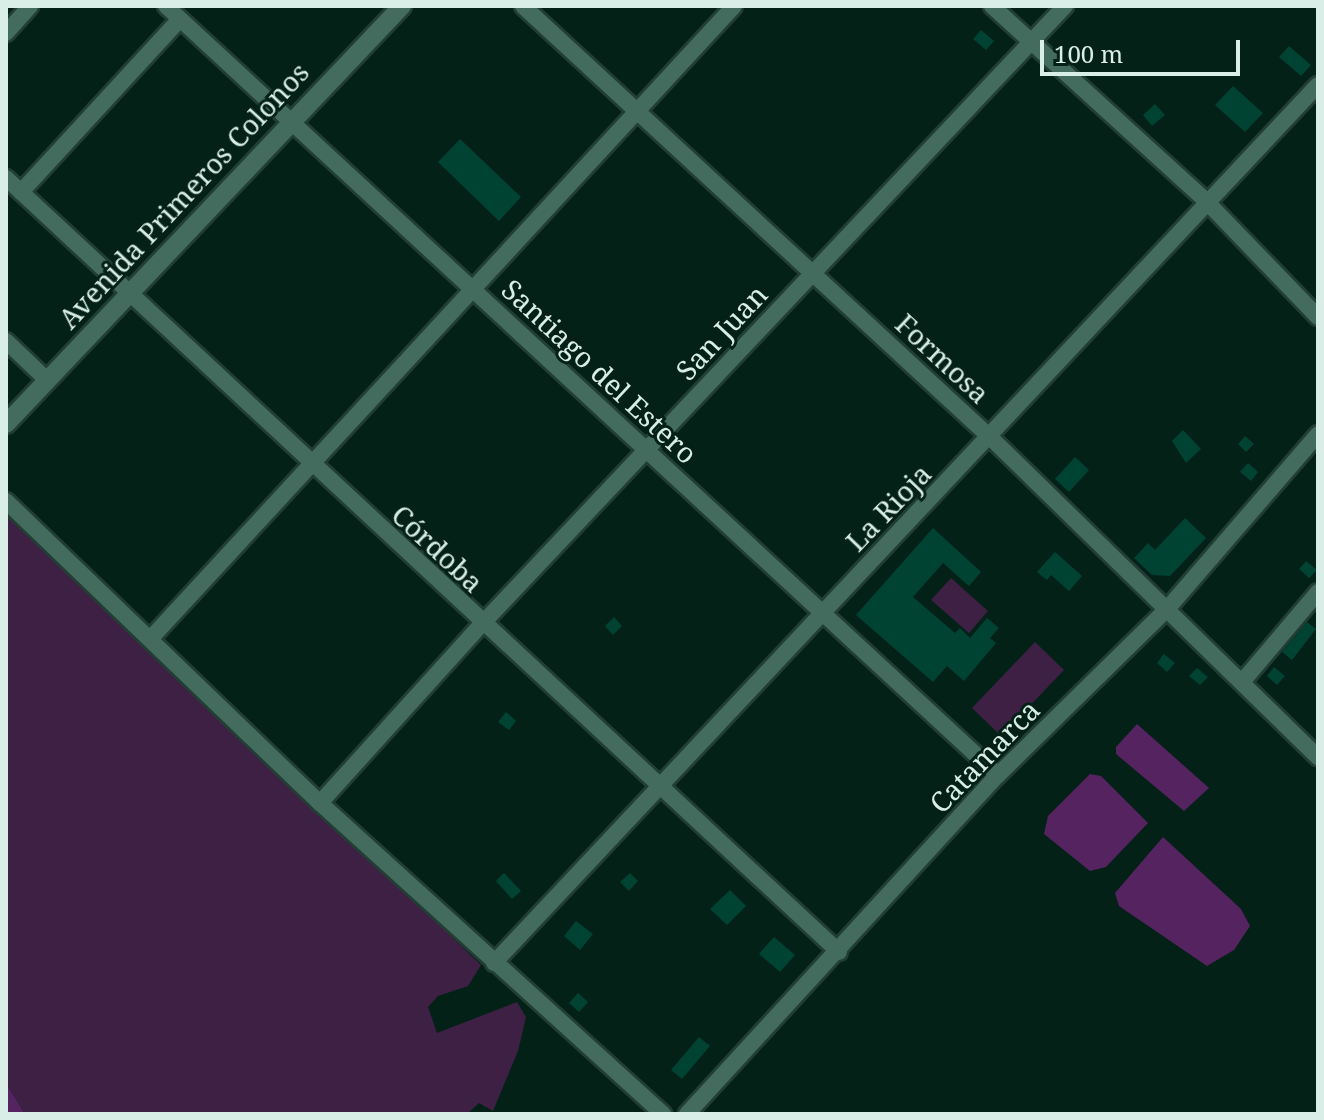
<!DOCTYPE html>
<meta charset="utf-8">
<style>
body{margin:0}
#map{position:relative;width:1324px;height:1120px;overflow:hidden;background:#042118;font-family:"Noto Serif",serif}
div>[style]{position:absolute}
.green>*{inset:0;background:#3d2044}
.water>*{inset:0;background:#542360}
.building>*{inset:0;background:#004333}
.roads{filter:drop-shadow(2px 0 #223e35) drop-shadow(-2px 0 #223e35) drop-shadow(0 2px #223e35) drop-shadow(0 -2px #223e35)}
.minor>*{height:16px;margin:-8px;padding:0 8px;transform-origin:8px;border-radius:8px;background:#446c5e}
.tertiary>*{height:18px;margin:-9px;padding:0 9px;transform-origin:9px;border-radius:9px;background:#446c5e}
span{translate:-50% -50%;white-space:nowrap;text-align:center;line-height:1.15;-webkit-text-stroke:6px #042118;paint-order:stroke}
.street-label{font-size:28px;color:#d9eee6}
.frame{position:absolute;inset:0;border:8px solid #d9eee6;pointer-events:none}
.scale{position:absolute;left:1040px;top:40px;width:200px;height:36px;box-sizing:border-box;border:4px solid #d9eee6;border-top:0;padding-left:10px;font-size:24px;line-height:28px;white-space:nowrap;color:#d9eee6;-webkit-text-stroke:6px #042118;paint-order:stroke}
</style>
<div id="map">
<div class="green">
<i style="clip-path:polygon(6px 509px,481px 965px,468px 986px,438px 996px,428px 1007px,437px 1033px,517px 1002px,526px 1017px,518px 1051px,493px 1111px,479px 1103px,467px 1114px,25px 1114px,6px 1083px)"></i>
<i style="clip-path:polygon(951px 578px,988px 611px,969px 633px,931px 600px)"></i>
<i style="clip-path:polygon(1035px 642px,1064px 670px,1001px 736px,972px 708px)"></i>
</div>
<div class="water">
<i style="clip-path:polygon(1137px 724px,1209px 788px,1184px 811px,1116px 754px,1116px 747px)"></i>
<i style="clip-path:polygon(1090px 774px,1101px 776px,1148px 823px,1106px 867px,1090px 871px,1044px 834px,1048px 816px)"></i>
<i style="clip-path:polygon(1163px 837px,1241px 909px,1250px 926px,1234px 950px,1207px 966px,1119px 906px,1115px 893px)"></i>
<i style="clip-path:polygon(6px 1083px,25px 1114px,6px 1114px)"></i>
</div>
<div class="building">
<i style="clip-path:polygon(981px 30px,994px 41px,986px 50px,973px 39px)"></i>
<i style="clip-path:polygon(1289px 46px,1311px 65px,1301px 76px,1279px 57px)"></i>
<i style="clip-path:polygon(1233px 86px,1263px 113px,1245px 132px,1215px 105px)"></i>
<i style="clip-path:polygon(1155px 104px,1165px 115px,1152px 126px,1143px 115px)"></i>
<i style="clip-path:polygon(460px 139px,521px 197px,499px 221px,438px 162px)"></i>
<i style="clip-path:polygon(1183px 430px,1201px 449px,1186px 463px,1172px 441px)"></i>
<i style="clip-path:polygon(1245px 436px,1254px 444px,1246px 452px,1238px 444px)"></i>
<i style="clip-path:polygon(1075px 457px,1089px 470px,1069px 492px,1055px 479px)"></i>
<i style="clip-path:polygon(1248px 463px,1258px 472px,1251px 481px,1240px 472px)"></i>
<i style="clip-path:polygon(1185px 518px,1206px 538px,1170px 576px,1152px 575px,1134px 558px,1148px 543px,1155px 550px)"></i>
<i style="clip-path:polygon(933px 528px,981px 572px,969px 586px,943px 563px,913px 597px,955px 633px,960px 628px,970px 638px,987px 618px,999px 628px,990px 638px,996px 643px,964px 681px,947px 666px,933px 682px,856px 615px)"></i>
<i style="clip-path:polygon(1055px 552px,1082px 576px,1069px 591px,1051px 575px,1047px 580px,1037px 572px)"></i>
<i style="clip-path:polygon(1306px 561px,1317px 570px,1309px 578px,1299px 569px)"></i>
<i style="clip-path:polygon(614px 617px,622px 626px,613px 635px,605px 626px)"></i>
<i style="clip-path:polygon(1307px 622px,1316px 629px,1292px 660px,1282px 652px)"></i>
<i style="clip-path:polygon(1164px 654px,1175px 663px,1167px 672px,1157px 663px)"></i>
<i style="clip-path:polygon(1274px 667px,1285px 676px,1277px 685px,1267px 676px)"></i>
<i style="clip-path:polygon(1197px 668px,1208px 677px,1200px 685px,1189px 676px)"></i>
<i style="clip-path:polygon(506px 712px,516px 721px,509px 730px,498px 722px)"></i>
<i style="clip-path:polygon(504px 873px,521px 891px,512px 899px,496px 881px)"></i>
<i style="clip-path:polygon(630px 873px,638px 881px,629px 891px,620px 882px)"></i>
<i style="clip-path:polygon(730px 890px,746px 906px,727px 925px,710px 909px)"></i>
<i style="clip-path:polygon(576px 921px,593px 934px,580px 950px,564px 936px)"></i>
<i style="clip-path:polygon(774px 937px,795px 955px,780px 972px,759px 954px)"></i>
<i style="clip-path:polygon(578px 993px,588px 1002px,579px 1012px,569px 1003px)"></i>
<i style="clip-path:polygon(699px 1037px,710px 1046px,682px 1079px,671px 1070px)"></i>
</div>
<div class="roads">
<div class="minor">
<i style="left:166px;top:6px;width:1133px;rotate:42.75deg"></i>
<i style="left:523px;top:6px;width:637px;rotate:42.71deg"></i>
<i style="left:991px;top:438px;width:457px;rotate:44.3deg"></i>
<i style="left:992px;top:6px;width:290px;rotate:42.3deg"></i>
<i style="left:1206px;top:201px;width:161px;rotate:46deg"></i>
<i style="left:6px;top:33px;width:36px;rotate:-48deg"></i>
<i style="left:6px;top:178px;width:1137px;rotate:42.9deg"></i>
<i style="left:21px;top:192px;width:235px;rotate:-47.4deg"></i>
<i style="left:6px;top:341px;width:57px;rotate:43.6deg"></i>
<i style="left:6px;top:501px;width:436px;rotate:43.9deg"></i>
<i style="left:320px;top:803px;width:463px;rotate:42.2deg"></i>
<i style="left:152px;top:637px;width:858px;rotate:-47.31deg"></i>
<i style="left:1242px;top:682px;width:118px;rotate:-49.8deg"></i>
<i style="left:320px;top:803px;width:241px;rotate:-47.9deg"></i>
<i style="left:482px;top:624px;width:850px;rotate:-46.67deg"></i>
<i style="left:494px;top:963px;width:1204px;rotate:-46.82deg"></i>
<i style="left:687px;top:1114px;width:460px;rotate:-47.5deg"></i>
<i style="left:998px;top:775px;width:238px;rotate:-44.5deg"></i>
<i style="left:1168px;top:608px;width:230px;rotate:-49.2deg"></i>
</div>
<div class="tertiary">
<i style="left:6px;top:424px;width:576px;rotate:-46.55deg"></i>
</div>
</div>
<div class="street-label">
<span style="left:183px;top:195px;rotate:-47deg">Avenida Primeros Colonos</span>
<span style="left:721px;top:332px;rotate:-47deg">San Juan</span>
<span style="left:943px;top:358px;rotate:43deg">Formosa</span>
<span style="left:600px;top:371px;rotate:43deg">Santiago del Estero</span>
<span style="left:888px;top:507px;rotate:-46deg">La Rioja</span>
<span style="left:438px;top:548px;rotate:43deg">Córdoba</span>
<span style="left:984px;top:756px;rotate:-46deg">Catamarca</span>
</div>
<div class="frame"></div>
<div class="scale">100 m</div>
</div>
